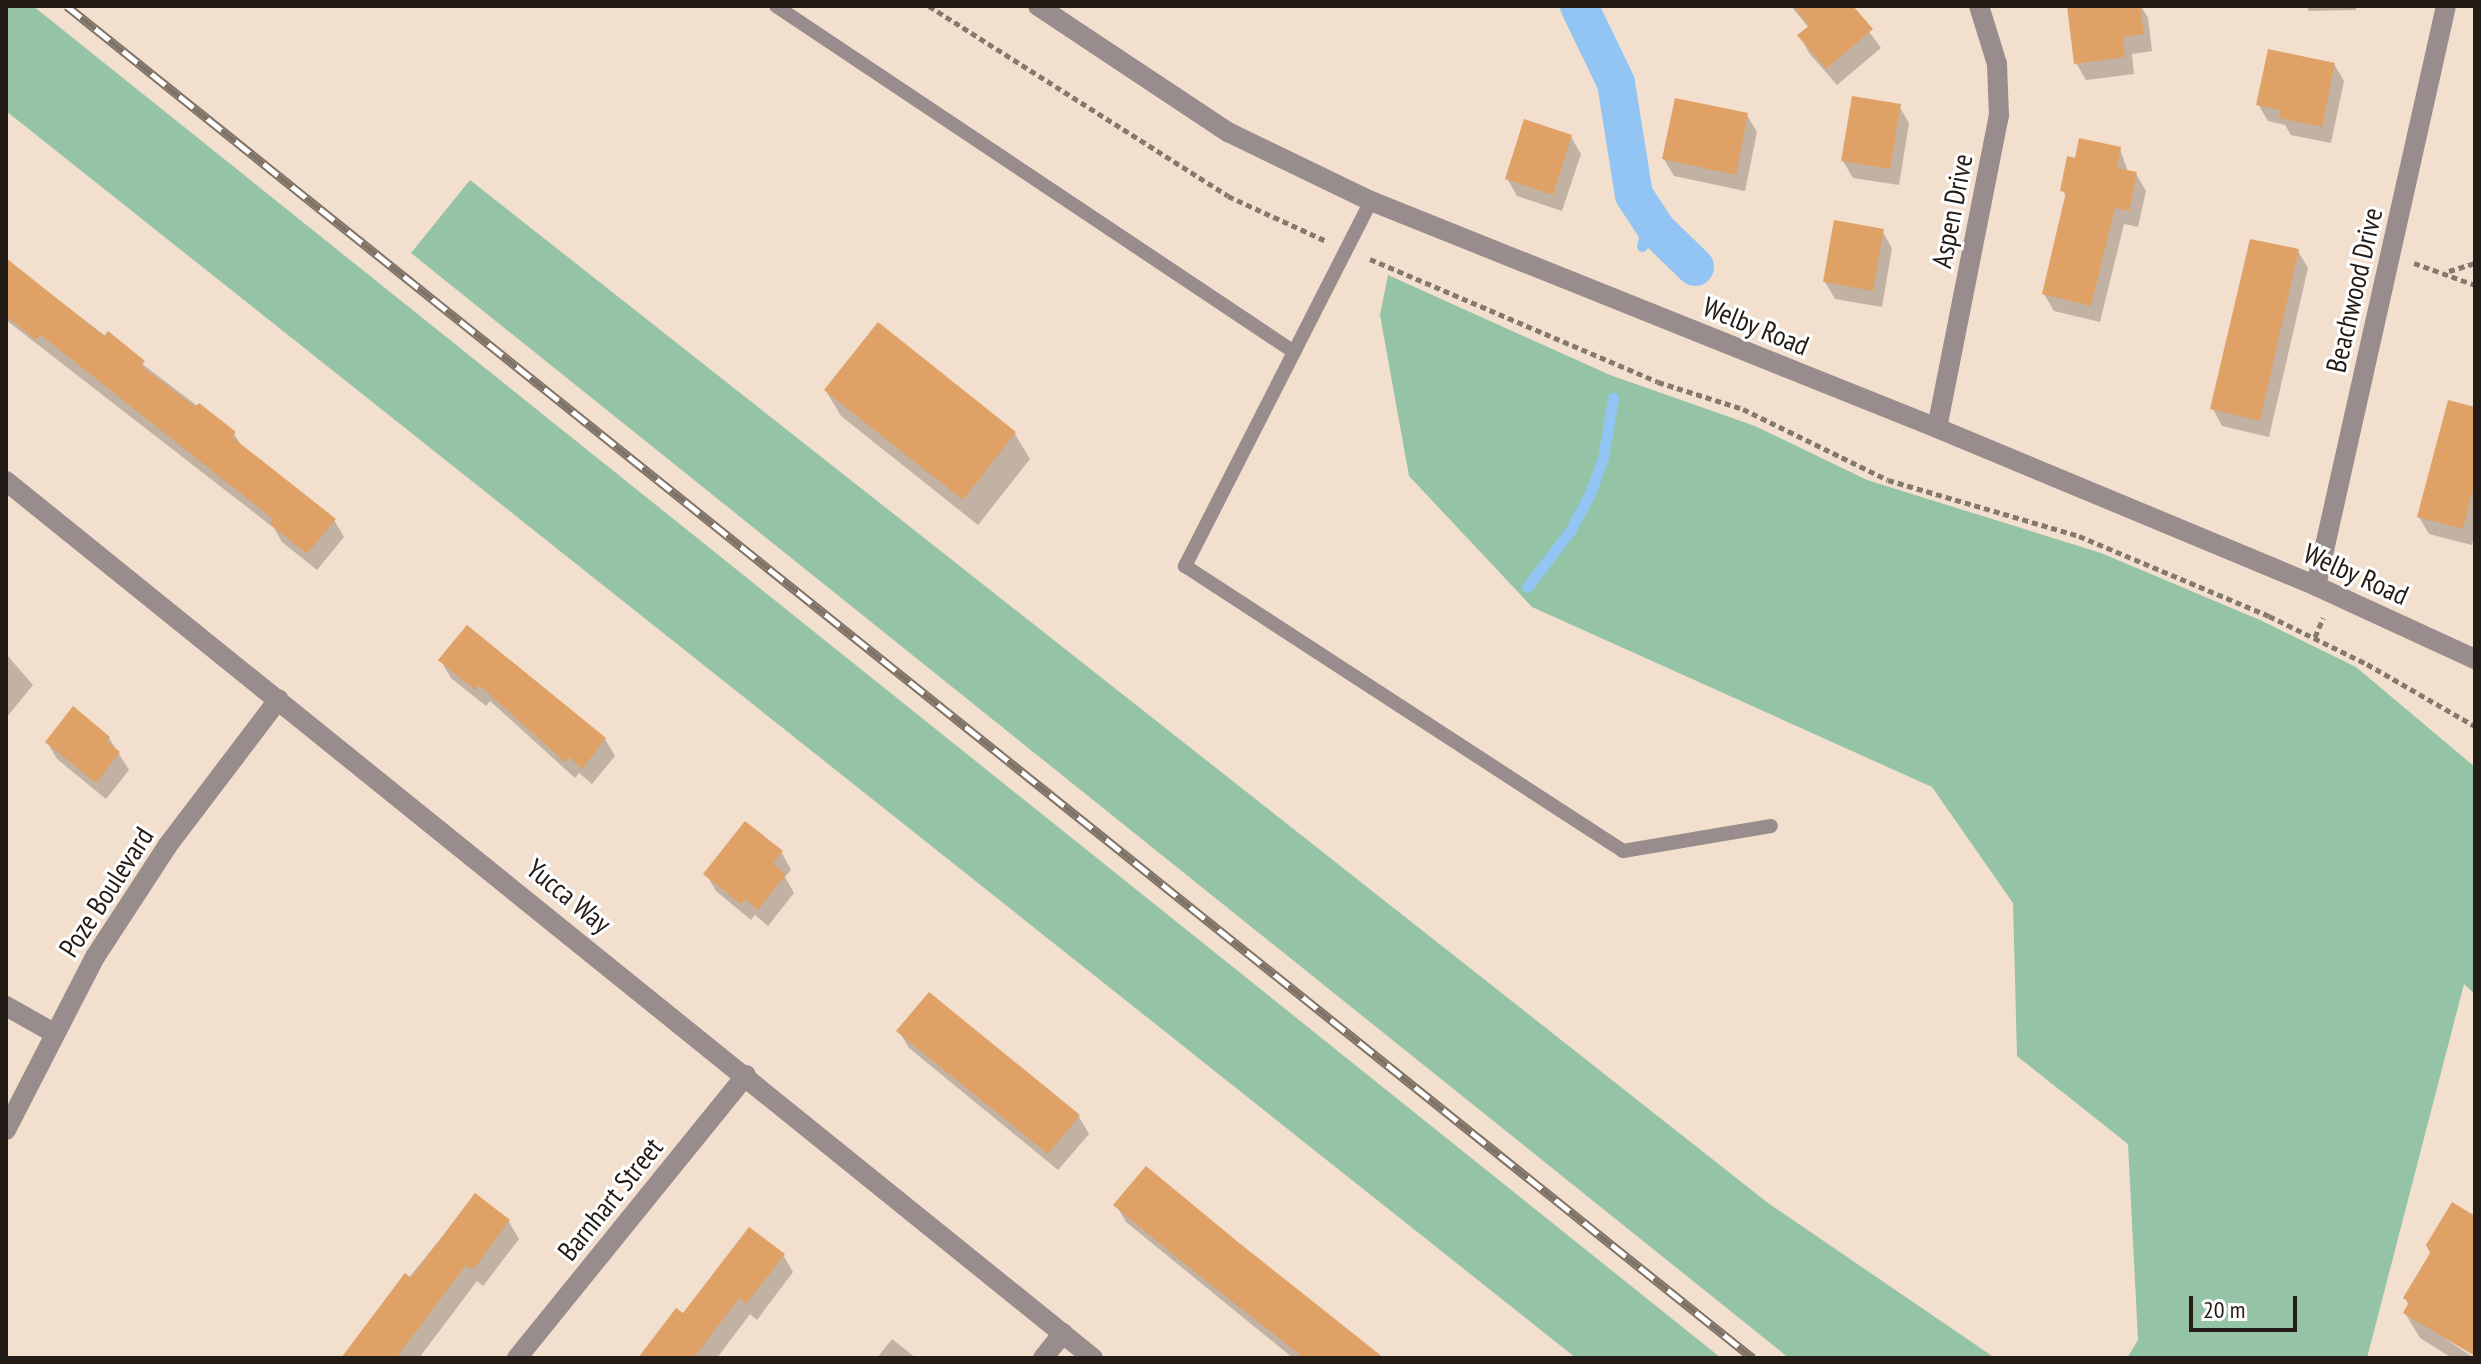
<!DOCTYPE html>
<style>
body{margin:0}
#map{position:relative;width:2481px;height:1364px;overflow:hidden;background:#f2dfce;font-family:"PT Sans Narrow",sans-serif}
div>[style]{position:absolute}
.green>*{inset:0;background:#95c3a6}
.shadow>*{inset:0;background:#0003}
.stream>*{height:11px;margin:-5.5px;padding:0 5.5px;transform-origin:5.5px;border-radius:5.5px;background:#92c5f4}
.canal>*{height:38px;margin:-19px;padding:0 19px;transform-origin:19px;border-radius:19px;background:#92c5f4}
.building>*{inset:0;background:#e0a166}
.path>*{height:5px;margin-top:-2.5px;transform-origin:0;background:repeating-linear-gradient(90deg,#85796d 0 6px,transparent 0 10px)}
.service>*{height:14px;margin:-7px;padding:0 7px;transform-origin:7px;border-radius:7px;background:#988c8d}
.minor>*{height:20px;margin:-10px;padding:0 10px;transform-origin:10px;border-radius:10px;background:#988c8d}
.tertiary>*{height:20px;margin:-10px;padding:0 10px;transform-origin:10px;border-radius:10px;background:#988c8d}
.rail>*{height:9px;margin-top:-4.5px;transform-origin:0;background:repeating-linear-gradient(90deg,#fff 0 18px,#7f7368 0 36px);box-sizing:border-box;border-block:2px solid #7f7368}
span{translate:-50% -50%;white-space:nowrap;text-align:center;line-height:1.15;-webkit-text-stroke:6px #fff;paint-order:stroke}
.street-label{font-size:28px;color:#231c16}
.frame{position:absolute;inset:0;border:8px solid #231c16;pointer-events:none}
.scale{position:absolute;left:2189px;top:1296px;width:108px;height:36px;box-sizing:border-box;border:4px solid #231c16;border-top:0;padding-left:10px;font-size:24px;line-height:28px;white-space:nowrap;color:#231c16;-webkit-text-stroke:6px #fff;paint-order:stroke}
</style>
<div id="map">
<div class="green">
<i style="clip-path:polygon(6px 6px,33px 6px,1721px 1358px,1576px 1358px,6px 111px)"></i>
<i style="clip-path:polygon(470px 180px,1768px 1203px,1995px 1358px,1789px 1358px,411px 253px)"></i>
<i style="clip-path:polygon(1388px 275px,1610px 375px,1755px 426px,1867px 480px,2101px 553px,2260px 620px,2356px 667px,2475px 767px,2475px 994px,2464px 984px,2367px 1358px,2127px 1358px,2138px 1340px,2128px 1144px,2017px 1056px,2013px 903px,1932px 787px,1532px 607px,1409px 476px,1380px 315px)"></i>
</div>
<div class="shadow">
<i style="clip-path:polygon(1791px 6px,1850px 6px,1881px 48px,1837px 85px,1809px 53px,1800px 36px,1809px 28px)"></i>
<i style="clip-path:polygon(2069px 6px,2141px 6px,2148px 18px,2152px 51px,2132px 54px,2134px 74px,2086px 80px,2076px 63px)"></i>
<i style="clip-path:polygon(2306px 6px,2356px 6px,2356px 10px,2309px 11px)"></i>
<i style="clip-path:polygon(2334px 64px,2344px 81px,2331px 143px,2291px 135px,2285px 125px,2268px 121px,2258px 104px)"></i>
<i style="clip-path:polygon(1899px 106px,1909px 123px,1899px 185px,1853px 178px,1843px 161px)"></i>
<i style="clip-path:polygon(1747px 115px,1757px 132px,1745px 191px,1674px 176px,1664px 159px)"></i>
<i style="clip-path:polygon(1571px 137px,1581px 154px,1562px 211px,1517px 196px,1507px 178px)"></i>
<i style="clip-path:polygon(2120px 149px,2128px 172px,2136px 174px,2146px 191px,2138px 227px,2124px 224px,2100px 322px,2054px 311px,2044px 294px,2067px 198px,2062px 190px,2076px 160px)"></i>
<i style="clip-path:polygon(1882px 231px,1892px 248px,1882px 307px,1835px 299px,1825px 282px)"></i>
<i style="clip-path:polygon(2298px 251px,2308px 268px,2269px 437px,2222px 426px,2213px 409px)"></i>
<i style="clip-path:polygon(6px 260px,234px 434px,243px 448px,334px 520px,344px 537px,317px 570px,282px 542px,274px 528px,6px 320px)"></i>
<i style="clip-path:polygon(878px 325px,1015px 434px,1030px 459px,978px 525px,841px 416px,826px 391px)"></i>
<i style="clip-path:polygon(2475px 409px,2475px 533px,2472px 545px,2429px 534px,2419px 517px)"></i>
<i style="clip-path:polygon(6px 654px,33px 685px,6px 718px)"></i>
<i style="clip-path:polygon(441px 661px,605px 739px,615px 756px,592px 784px,579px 773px,575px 778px,490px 701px,486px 706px,451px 678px)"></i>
<i style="clip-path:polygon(109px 738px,129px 770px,106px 799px,57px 759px,47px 742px)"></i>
<i style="clip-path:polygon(782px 853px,791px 870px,785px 877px,794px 893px,768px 926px,755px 915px,751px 920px,716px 891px,706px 874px)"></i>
<i style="clip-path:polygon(929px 995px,1079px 1117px,1089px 1134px,1058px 1170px,909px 1048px,899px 1031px)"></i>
<i style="clip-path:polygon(475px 1196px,509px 1222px,519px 1239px,483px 1286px,477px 1281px,419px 1358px,344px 1358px)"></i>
<i style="clip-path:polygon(1116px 1205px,1379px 1358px,1293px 1358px,1126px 1222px)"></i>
<i style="clip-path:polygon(2475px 1218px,2475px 1354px,2420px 1321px,2474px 1358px,2452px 1358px,2420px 1338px,2405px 1313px,2409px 1306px,2405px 1298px)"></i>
<i style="clip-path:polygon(783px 1255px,793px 1272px,757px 1320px,750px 1314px,717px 1358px,641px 1358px,684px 1316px)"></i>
<i style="clip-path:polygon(892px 1339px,916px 1358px,877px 1358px)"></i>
</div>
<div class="stream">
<i style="left:1642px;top:246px;width:29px;rotate:-76deg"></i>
<i style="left:1527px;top:587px;width:71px;rotate:-52.5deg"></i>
<i style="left:1570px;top:531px;width:40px;rotate:-62deg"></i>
<i style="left:1589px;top:496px;width:40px;rotate:-69.8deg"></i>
<i style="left:1603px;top:458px;width:61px;rotate:-80.5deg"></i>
</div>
<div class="canal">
<i style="left:1579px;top:6px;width:85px;rotate:64.3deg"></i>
<i style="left:1616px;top:83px;width:113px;rotate:80.9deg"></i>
<i style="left:1634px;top:195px;width:42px;rotate:56.7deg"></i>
<i style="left:1657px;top:230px;width:53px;rotate:44.2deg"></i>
</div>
<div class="building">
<i style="clip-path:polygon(1793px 6px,1853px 6px,1873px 29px,1826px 69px,1797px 35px,1809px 26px)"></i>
<i style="clip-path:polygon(2067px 6px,2140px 6px,2144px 34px,2123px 37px,2125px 57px,2074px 64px)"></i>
<i style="clip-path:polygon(2268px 49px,2335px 63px,2322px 127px,2279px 118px,2280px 110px,2256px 105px)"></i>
<i style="clip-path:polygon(1852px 96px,1901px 104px,1890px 169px,1841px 161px)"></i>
<i style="clip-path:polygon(1675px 98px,1748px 113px,1736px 175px,1662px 159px)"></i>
<i style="clip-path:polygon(1524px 119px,1572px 135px,1553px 195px,1505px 179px)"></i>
<i style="clip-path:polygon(2079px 138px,2121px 147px,2117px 168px,2137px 172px,2129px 211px,2115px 208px,2091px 306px,2042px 294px,2066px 192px,2060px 191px,2067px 156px,2075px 158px)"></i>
<i style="clip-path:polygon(1834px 220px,1884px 229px,1873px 291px,1823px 282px)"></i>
<i style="clip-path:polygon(2250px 239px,2299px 249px,2260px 421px,2210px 409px)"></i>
<i style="clip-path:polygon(6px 258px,104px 336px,108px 331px,145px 361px,141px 366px,195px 407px,199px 403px,236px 432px,232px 437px,336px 519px,307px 554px,270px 524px,273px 519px,41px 335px,36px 340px,6px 316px)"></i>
<i style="clip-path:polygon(878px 322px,1016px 432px,963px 500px,824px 390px)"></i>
<i style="clip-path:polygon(2448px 400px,2475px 407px,2475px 481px,2463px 529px,2417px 517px)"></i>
<i style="clip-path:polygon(467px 625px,606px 738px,582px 769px,569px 757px,565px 762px,479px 685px,475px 690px,438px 660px)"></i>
<i style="clip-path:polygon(73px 706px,110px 737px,106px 741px,120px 752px,96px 783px,45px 742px)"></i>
<i style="clip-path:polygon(745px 821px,783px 851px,773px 864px,786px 874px,758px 910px,745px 899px,741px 904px,703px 874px)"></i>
<i style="clip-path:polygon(929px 992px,1080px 1115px,1048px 1154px,896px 1031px)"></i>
<i style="clip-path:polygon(1146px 1166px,1238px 1242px,1384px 1358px,1304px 1358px,1180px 1260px,1113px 1205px)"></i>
<i style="clip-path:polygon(475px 1193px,510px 1220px,473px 1270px,466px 1265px,396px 1358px,341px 1358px,405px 1273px,411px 1278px)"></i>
<i style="clip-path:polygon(2452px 1202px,2475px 1216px,2475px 1356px,2403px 1313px,2409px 1302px,2403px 1298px,2430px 1253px,2426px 1245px)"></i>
<i style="clip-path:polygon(749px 1227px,785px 1254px,746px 1304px,739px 1298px,694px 1358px,638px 1358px,676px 1308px,683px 1313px)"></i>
</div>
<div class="path">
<i style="left:929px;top:6px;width:354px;rotate:32.4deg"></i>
<i style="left:1228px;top:196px;width:106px;rotate:24.6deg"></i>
<i style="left:1370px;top:259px;width:313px;rotate:23.1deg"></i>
<i style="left:1658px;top:382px;width:89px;rotate:17.6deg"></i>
<i style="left:1743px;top:409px;width:161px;rotate:26.1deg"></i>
<i style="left:1888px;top:480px;width:199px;rotate:16.3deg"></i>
<i style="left:2079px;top:536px;width:206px;rotate:22.8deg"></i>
<i style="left:2269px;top:616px;width:109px;rotate:26.1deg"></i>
<i style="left:2367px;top:664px;width:125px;rotate:29.9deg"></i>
<i style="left:2414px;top:263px;width:65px;rotate:19.8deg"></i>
<i style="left:2449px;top:271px;width:27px;rotate:-17deg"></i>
<i style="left:2315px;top:637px;width:21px;rotate:-67deg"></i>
</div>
<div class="service">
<i style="left:776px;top:6px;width:623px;rotate:33.74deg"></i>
<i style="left:1371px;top:201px;width:410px;rotate:117deg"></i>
<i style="left:1185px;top:566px;width:523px;rotate:33.05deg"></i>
<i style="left:1623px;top:851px;width:150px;rotate:-9.6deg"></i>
</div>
<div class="minor">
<i style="left:1937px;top:428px;width:318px;rotate:-78.8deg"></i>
<i style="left:1999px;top:116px;width:52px;rotate:-92.2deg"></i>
<i style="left:1997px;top:64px;width:61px;rotate:-107.2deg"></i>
<i style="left:6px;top:481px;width:1397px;rotate:38.9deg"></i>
<i style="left:2316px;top:586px;width:594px;rotate:-77.37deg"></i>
<i style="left:6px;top:1006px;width:55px;rotate:29.4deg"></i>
<i style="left:6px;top:1130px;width:195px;rotate:-62.8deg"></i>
<i style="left:95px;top:957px;width:134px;rotate:-56.9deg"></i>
<i style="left:168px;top:845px;width:183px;rotate:-52.8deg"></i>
<i style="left:517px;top:1358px;width:364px;rotate:-51deg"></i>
<i style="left:1043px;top:1358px;width:32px;rotate:-51deg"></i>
</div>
<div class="tertiary">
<i style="left:1038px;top:6px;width:228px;rotate:33.6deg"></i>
<i style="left:1228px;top:132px;width:159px;rotate:25.8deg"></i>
<i style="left:1371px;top:201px;width:610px;rotate:21.85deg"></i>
<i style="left:1937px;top:428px;width:411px;rotate:22.6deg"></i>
<i style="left:2316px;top:586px;width:175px;rotate:24.7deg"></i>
</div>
<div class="rail">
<i style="left:67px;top:6px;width:2161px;rotate:38.73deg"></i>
</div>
<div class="street-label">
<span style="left:1952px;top:211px;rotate:-79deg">Aspen Drive</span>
<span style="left:2354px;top:290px;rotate:-77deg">Beachwood Drive</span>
<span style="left:1756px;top:326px;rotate:22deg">Welby Road</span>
<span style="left:2356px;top:574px;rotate:24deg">Welby Road</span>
<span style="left:106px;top:892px;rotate:-57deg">Poze Boulevard</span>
<span style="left:569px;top:896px;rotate:39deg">Yucca Way</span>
<span style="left:610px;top:1199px;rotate:-51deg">Barnhart Street</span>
</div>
<div class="frame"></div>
<div class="scale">20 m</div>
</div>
